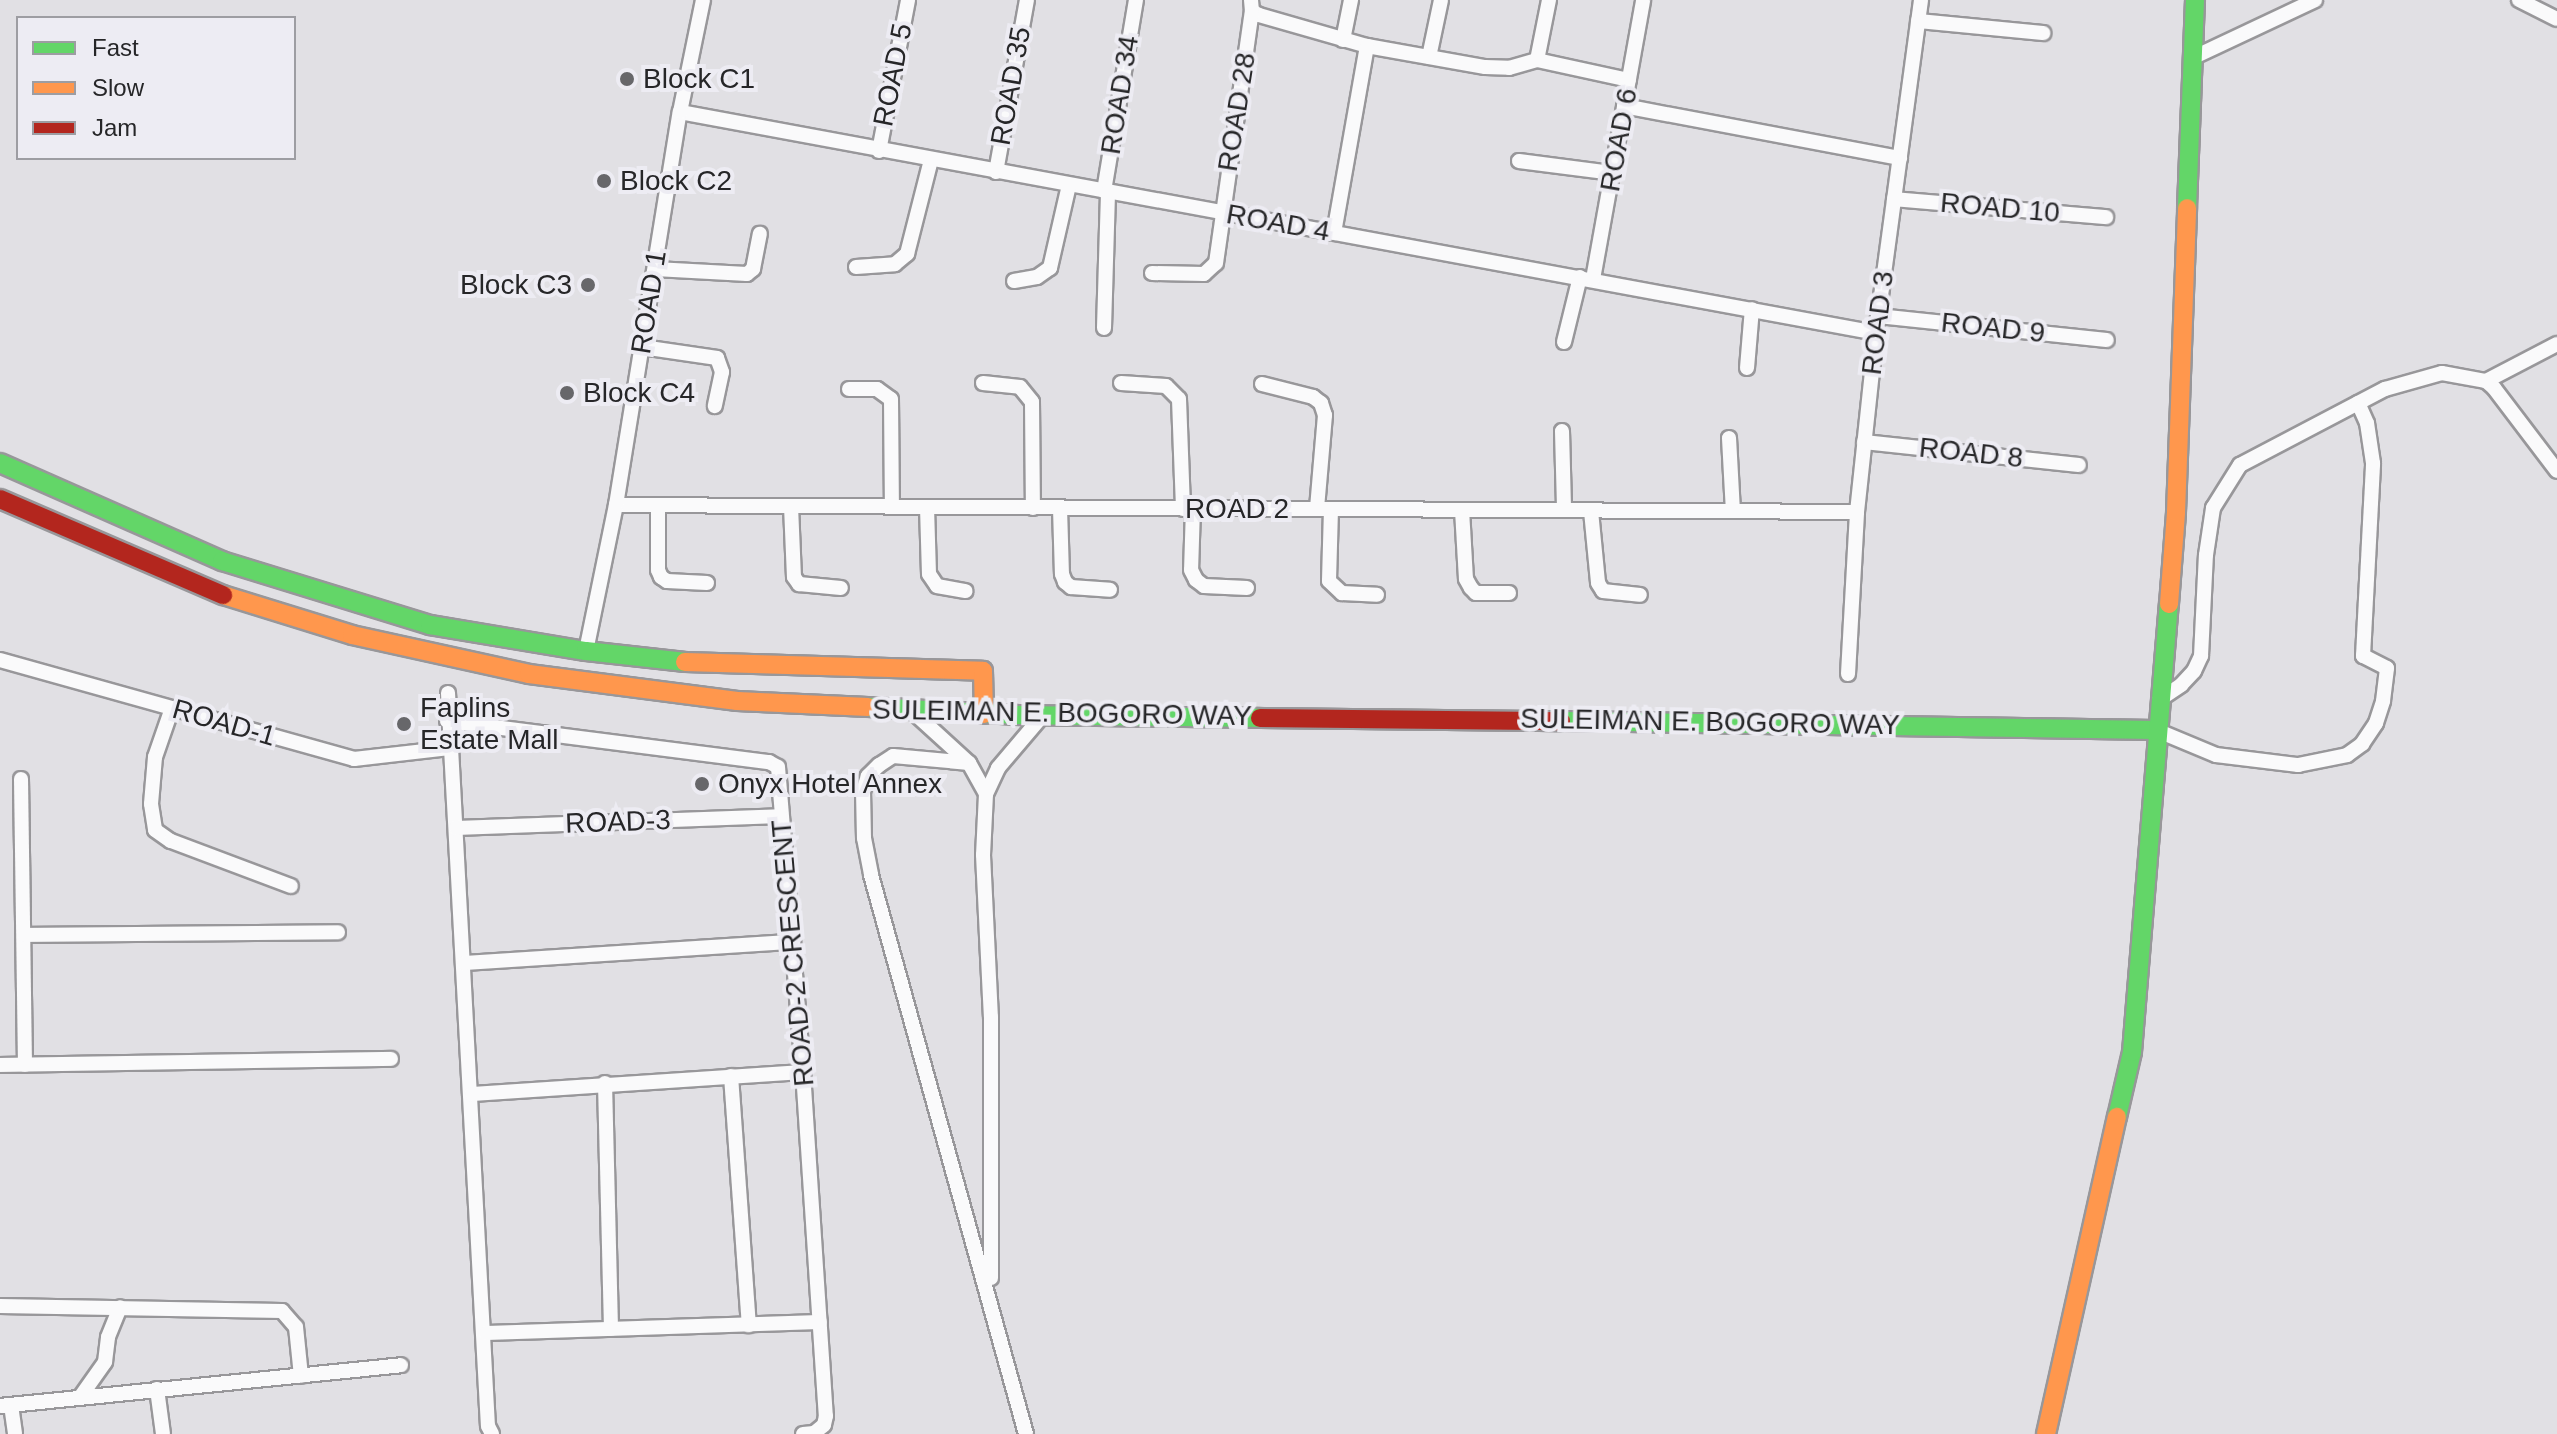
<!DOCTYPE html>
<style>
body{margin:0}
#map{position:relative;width:2557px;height:1434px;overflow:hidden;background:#e1e0e4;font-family:Arial,sans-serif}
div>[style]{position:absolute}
.roads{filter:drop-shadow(2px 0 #98979a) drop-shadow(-2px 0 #98979a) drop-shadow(0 2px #98979a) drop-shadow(0 -2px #98979a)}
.street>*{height:14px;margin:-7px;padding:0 7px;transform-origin:7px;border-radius:7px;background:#fafafb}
.fast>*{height:18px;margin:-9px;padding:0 9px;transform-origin:9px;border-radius:9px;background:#63d668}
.slow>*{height:18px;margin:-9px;padding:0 9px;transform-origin:9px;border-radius:9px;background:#ff974d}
.jam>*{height:18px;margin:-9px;padding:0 9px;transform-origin:9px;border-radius:9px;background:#b3261e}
.dots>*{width:22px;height:22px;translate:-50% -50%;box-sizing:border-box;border:4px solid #edecf3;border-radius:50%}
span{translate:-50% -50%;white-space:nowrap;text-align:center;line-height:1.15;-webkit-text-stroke:8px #edecf3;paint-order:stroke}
.street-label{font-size:28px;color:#262628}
.poi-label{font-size:28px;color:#262628}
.left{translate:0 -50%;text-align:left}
.right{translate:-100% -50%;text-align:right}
.legend{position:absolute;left:16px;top:16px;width:280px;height:144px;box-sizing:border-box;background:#edecf3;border:2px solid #9d9da2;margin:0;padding:10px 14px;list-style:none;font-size:24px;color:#262628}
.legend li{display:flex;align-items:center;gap:16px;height:40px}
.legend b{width:40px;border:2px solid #9d9da2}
</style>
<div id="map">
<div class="roads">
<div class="street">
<i style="left:1251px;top:0;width:11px;rotate:85deg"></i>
<i style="left:1252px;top:11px;width:8px;rotate:30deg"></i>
<i style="left:1259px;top:15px;width:112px;rotate:16deg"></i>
<i style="left:1367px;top:46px;width:120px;rotate:10.1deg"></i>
<i style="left:1485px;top:67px;width:24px;rotate:2deg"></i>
<i style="left:1509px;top:68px;width:29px;rotate:-16deg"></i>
<i style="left:1549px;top:0;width:61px;rotate:101.3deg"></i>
<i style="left:1537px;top:60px;width:94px;rotate:12.3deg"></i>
<i style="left:2519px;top:0;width:42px;rotate:26.6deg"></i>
<i style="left:1918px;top:21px;width:126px;rotate:5.5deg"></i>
<i style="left:1343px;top:40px;width:41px;rotate:-78.7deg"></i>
<i style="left:1429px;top:57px;width:58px;rotate:-78.1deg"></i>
<i style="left:2192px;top:58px;width:136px;rotate:-25.2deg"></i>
<i style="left:1624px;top:106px;width:281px;rotate:10.7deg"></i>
<i style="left:680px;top:112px;width:1216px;rotate:10.47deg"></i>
<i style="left:879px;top:151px;width:154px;rotate:-79.1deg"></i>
<i style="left:1519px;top:161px;width:95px;rotate:7.3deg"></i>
<i style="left:996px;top:172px;width:175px;rotate:-79.8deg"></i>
<i style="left:1104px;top:191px;width:194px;rotate:-80.5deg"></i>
<i style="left:1894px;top:199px;width:213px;rotate:4.9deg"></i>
<i style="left:1334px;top:233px;width:190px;rotate:-80deg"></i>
<i style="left:856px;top:267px;width:39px;rotate:-4deg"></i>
<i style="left:895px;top:264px;width:16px;rotate:-40deg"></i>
<i style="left:907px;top:254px;width:97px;rotate:-75.7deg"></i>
<i style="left:655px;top:269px;width:92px;rotate:3.1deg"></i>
<i style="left:747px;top:274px;width:8px;rotate:-40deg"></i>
<i style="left:753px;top:269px;width:36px;rotate:-79deg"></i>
<i style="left:1152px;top:273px;width:52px;rotate:1.1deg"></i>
<i style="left:1204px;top:274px;width:16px;rotate:-43deg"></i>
<i style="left:1216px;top:263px;width:255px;rotate:-81.9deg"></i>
<i style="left:1593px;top:279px;width:283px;rotate:-79.8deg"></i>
<i style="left:1014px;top:281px;width:23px;rotate:-10deg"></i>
<i style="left:1037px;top:277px;width:16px;rotate:-35deg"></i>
<i style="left:1050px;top:268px;width:85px;rotate:-77.1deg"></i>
<i style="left:1878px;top:316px;width:230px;rotate:6deg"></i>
<i style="left:1104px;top:328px;width:136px;rotate:-88.3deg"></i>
<i style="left:1564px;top:342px;width:67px;rotate:-76.2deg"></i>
<i style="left:642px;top:347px;width:76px;rotate:8.3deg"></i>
<i style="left:717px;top:358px;width:15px;rotate:70deg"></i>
<i style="left:722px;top:372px;width:35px;rotate:102deg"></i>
<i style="left:1747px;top:368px;width:59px;rotate:-85.2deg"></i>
<i style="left:2486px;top:381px;width:80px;rotate:-27.5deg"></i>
<i style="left:983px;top:383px;width:37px;rotate:6deg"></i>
<i style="left:1020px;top:387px;width:19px;rotate:51deg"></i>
<i style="left:1032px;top:402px;width:106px;rotate:89.5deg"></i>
<i style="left:1121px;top:383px;width:45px;rotate:3.8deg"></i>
<i style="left:1166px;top:386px;width:18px;rotate:45deg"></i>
<i style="left:1179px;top:399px;width:110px;rotate:87.9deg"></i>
<i style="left:1262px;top:384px;width:53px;rotate:14.3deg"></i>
<i style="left:1313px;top:397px;width:10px;rotate:37deg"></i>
<i style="left:1321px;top:403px;width:13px;rotate:72deg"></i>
<i style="left:1325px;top:415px;width:94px;rotate:94.9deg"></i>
<i style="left:849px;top:389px;width:28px"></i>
<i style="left:877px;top:389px;width:17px;rotate:36deg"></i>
<i style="left:891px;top:399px;width:108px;rotate:89.5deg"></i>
<i style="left:1562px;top:431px;width:79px;rotate:88.5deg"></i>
<i style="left:1729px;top:438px;width:73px;rotate:86.9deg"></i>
<i style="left:1864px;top:442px;width:216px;rotate:6.1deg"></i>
<i style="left:616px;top:505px;width:1241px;rotate:0.32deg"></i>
<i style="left:658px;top:506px;width:64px;rotate:90deg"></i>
<i style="left:658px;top:570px;width:8px;rotate:67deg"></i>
<i style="left:661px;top:577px;width:7px;rotate:34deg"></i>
<i style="left:667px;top:581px;width:40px;rotate:2.9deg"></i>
<i style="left:791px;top:506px;width:71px;rotate:87.6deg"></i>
<i style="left:794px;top:577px;width:9px;rotate:54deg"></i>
<i style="left:799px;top:584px;width:42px;rotate:5.4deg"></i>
<i style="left:927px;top:507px;width:67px;rotate:88.3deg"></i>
<i style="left:929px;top:574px;width:14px;rotate:56deg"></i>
<i style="left:937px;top:586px;width:29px;rotate:10deg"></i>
<i style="left:1060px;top:508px;width:66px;rotate:88.3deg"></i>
<i style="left:1062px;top:574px;width:9px;rotate:69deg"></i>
<i style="left:1065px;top:582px;width:8px;rotate:40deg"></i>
<i style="left:1071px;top:587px;width:39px;rotate:4deg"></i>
<i style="left:1193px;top:508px;width:62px;rotate:91.8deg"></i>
<i style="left:1191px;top:570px;width:11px;rotate:63deg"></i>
<i style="left:1196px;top:580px;width:10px;rotate:37deg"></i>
<i style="left:1204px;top:586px;width:43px;rotate:2.7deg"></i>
<i style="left:1331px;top:509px;width:72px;rotate:91.6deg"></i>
<i style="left:1329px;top:581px;width:18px;rotate:43deg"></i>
<i style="left:1342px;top:593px;width:35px;rotate:3deg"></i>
<i style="left:1462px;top:510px;width:69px;rotate:86.7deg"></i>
<i style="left:1466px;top:579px;width:10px;rotate:61deg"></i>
<i style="left:1471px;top:588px;width:7px;rotate:45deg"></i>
<i style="left:1476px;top:593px;width:33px"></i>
<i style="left:1591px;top:511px;width:72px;rotate:84.4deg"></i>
<i style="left:1598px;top:583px;width:9px;rotate:58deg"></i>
<i style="left:1603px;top:591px;width:37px;rotate:6deg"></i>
<i style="left:586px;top:651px;width:149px;rotate:-78.4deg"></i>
<i style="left:616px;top:505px;width:398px;rotate:-80.8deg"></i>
<i style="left:680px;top:112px;width:114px;rotate:-78.4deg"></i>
<i style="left:0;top:660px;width:368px;rotate:15.6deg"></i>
<i style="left:354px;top:759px;width:98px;rotate:-6.5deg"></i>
<i style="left:1848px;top:674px;width:162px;rotate:-86.8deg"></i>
<i style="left:1857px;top:512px;width:180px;rotate:-83.9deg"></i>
<i style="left:1876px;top:333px;width:336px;rotate:-82.3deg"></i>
<i style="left:448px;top:693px;width:734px;rotate:86.88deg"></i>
<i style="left:488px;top:1426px;width:9px;rotate:63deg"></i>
<i style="left:2159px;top:700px;width:27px;rotate:-34deg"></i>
<i style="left:2181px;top:685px;width:19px;rotate:-47deg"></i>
<i style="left:2194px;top:671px;width:17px;rotate:-65deg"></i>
<i style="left:2201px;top:656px;width:101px;rotate:-87.2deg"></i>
<i style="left:2206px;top:555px;width:48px;rotate:-81.5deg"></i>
<i style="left:2213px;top:508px;width:51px;rotate:-57.9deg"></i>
<i style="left:2240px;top:465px;width:164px;rotate:-27.7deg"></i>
<i style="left:2385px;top:389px;width:59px;rotate:-15.7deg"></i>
<i style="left:2442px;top:373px;width:45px;rotate:10.3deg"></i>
<i style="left:2486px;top:381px;width:11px;rotate:41deg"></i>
<i style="left:2494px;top:388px;width:104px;rotate:52.8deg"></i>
<i style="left:172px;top:708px;width:52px;rotate:109.1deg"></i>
<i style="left:155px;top:757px;width:47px;rotate:94.9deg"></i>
<i style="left:151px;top:804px;width:26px;rotate:81deg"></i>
<i style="left:155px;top:830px;width:19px;rotate:35deg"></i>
<i style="left:171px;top:841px;width:128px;rotate:20.6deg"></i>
<i style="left:912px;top:711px;width:77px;rotate:42.4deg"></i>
<i style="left:969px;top:763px;width:35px;rotate:61deg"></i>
<i style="left:986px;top:794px;width:61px;rotate:92.8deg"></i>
<i style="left:983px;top:855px;width:162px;rotate:87.2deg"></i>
<i style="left:991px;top:1017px;width:261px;rotate:90deg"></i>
<i style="left:447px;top:721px;width:325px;rotate:7.3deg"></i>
<i style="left:769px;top:762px;width:10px;rotate:29deg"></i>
<i style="left:778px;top:767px;width:306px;rotate:85.3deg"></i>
<i style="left:803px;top:1072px;width:345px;rotate:86.2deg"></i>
<i style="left:826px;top:1416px;width:9px;rotate:103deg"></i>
<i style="left:824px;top:1425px;width:13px;rotate:141deg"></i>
<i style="left:814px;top:1433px;width:11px;rotate:175deg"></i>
<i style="left:2156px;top:730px;width:65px;rotate:22.6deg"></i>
<i style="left:2216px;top:755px;width:83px;rotate:7deg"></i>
<i style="left:2298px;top:765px;width:50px;rotate:-11.5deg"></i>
<i style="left:2347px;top:755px;width:19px;rotate:-36deg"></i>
<i style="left:2362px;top:744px;width:25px;rotate:-56deg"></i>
<i style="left:2376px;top:723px;width:23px;rotate:-72deg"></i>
<i style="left:2383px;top:701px;width:33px;rotate:-83deg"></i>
<i style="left:2387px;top:668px;width:27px;rotate:-153deg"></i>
<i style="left:2363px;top:656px;width:193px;rotate:-87deg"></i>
<i style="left:2373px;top:463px;width:40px;rotate:-98.5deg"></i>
<i style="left:2367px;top:423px;width:22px;rotate:-114deg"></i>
<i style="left:969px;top:763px;width:76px;rotate:-174.7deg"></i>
<i style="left:893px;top:756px;width:17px;rotate:147deg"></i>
<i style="left:879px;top:765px;width:16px;rotate:135deg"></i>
<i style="left:868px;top:776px;width:16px;rotate:108deg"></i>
<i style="left:863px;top:791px;width:47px;rotate:88.8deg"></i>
<i style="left:864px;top:838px;width:38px;rotate:79deg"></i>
<i style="left:871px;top:875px;width:580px;rotate:74.5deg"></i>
<i style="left:21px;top:779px;width:286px;rotate:89.2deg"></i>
<i style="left:986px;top:794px;width:29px;rotate:-65deg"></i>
<i style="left:998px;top:768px;width:70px;rotate:-49.7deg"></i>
<i style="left:456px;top:828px;width:324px;rotate:-2.1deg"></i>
<i style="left:24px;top:935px;width:314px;rotate:-0.5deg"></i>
<i style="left:464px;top:963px;width:330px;rotate:-3.7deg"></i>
<i style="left:0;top:1065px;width:391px;rotate:-0.9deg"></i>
<i style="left:731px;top:1076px;width:250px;rotate:85.9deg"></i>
<i style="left:605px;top:1083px;width:246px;rotate:88.6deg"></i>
<i style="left:472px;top:1094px;width:332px;rotate:-3.8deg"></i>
<i style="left:0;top:1306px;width:282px;rotate:1deg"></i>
<i style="left:282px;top:1311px;width:21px;rotate:49deg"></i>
<i style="left:296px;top:1327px;width:49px;rotate:84.2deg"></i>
<i style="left:486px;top:1333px;width:334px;rotate:-1.9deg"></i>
<i style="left:157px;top:1389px;width:45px;rotate:82.4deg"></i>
<i style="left:81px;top:1396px;width:42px;rotate:-54.8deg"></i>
<i style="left:105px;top:1362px;width:25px;rotate:-83deg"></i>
<i style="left:108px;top:1337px;width:32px;rotate:-68deg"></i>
<i style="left:11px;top:1405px;width:29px;rotate:82deg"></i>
<i style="left:0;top:1406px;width:403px;rotate:-5.8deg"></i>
</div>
<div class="fast">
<i style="left:2187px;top:208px;width:208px;rotate:-87.8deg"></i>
<i style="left:0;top:463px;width:243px;rotate:23.8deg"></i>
<i style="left:222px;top:561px;width:218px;rotate:17.1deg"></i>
<i style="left:430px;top:625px;width:158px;rotate:9.5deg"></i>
<i style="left:586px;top:651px;width:100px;rotate:6.3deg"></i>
<i style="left:868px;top:707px;width:151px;rotate:3deg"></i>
<i style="left:1019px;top:715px;width:241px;rotate:0.7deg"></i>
<i style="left:1561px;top:721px;width:595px;rotate:0.87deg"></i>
<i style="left:2117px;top:1117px;width:67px;rotate:-77deg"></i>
<i style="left:2132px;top:1052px;width:450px;rotate:-85.3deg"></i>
</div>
<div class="slow">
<i style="left:223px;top:595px;width:135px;rotate:17.2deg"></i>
<i style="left:352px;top:635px;width:181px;rotate:12.4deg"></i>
<i style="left:529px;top:674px;width:210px;rotate:7.4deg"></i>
<i style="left:737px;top:701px;width:131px;rotate:2.6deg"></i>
<i style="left:2169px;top:604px;width:92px;rotate:-85.6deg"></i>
<i style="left:2176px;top:512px;width:304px;rotate:-87.9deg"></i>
<i style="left:685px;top:662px;width:298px;rotate:1.7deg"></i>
<i style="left:983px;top:671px;width:43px;rotate:88.7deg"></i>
<i style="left:2046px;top:1434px;width:325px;rotate:-77.4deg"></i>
</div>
<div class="jam">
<i style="left:0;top:499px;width:243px;rotate:23.3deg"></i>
<i style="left:1260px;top:718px;width:301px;rotate:0.6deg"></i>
</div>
</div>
<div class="dots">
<i style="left:627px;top:79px;background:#67676a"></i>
<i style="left:604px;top:181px;background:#67676a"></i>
<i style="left:588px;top:285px;background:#67676a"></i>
<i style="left:567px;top:393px;background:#67676a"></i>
<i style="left:404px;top:724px;background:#67676a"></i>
<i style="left:702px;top:784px;background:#67676a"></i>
</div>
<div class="street-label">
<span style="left:893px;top:75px;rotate:-79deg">ROAD 5</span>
<span style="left:1011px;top:86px;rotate:-80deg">ROAD 35</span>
<span style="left:1120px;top:95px;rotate:-81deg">ROAD 34</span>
<span style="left:1237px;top:112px;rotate:-81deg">ROAD 28</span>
<span style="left:1619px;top:140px;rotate:-80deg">ROAD 6</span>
<span style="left:2000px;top:208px;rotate:5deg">ROAD 10</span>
<span style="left:1278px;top:223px;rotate:10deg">ROAD 4</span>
<span style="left:649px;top:302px;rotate:-81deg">ROAD 1</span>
<span style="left:1878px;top:323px;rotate:-83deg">ROAD 3</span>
<span style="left:1993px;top:328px;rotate:6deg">ROAD 9</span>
<span style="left:1971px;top:453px;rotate:6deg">ROAD 8</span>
<span style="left:1237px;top:509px">ROAD 2</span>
<span style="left:1062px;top:713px;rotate:1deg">SULEIMAN E. BOGORO WAY</span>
<span style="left:1710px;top:722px;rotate:1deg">SULEIMAN E. BOGORO WAY</span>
<span style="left:224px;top:723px;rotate:16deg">ROAD-1</span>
<span style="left:618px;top:822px;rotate:-2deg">ROAD-3</span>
<span style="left:793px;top:953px;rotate:-95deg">ROAD-2 CRESCENT</span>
</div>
<div class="poi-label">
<span class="left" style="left:643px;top:79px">Block C1</span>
<span class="left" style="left:620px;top:181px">Block C2</span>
<span class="right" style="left:572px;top:285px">Block C3</span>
<span class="left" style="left:583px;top:393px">Block C4</span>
<span class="left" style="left:420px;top:724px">Faplins<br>Estate Mall</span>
<span class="left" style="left:718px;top:784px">Onyx Hotel Annex</span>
</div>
<ul class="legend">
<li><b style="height:10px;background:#63d668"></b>Fast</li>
<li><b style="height:10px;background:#ff974d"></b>Slow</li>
<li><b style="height:10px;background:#b3261e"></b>Jam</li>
</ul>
</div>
